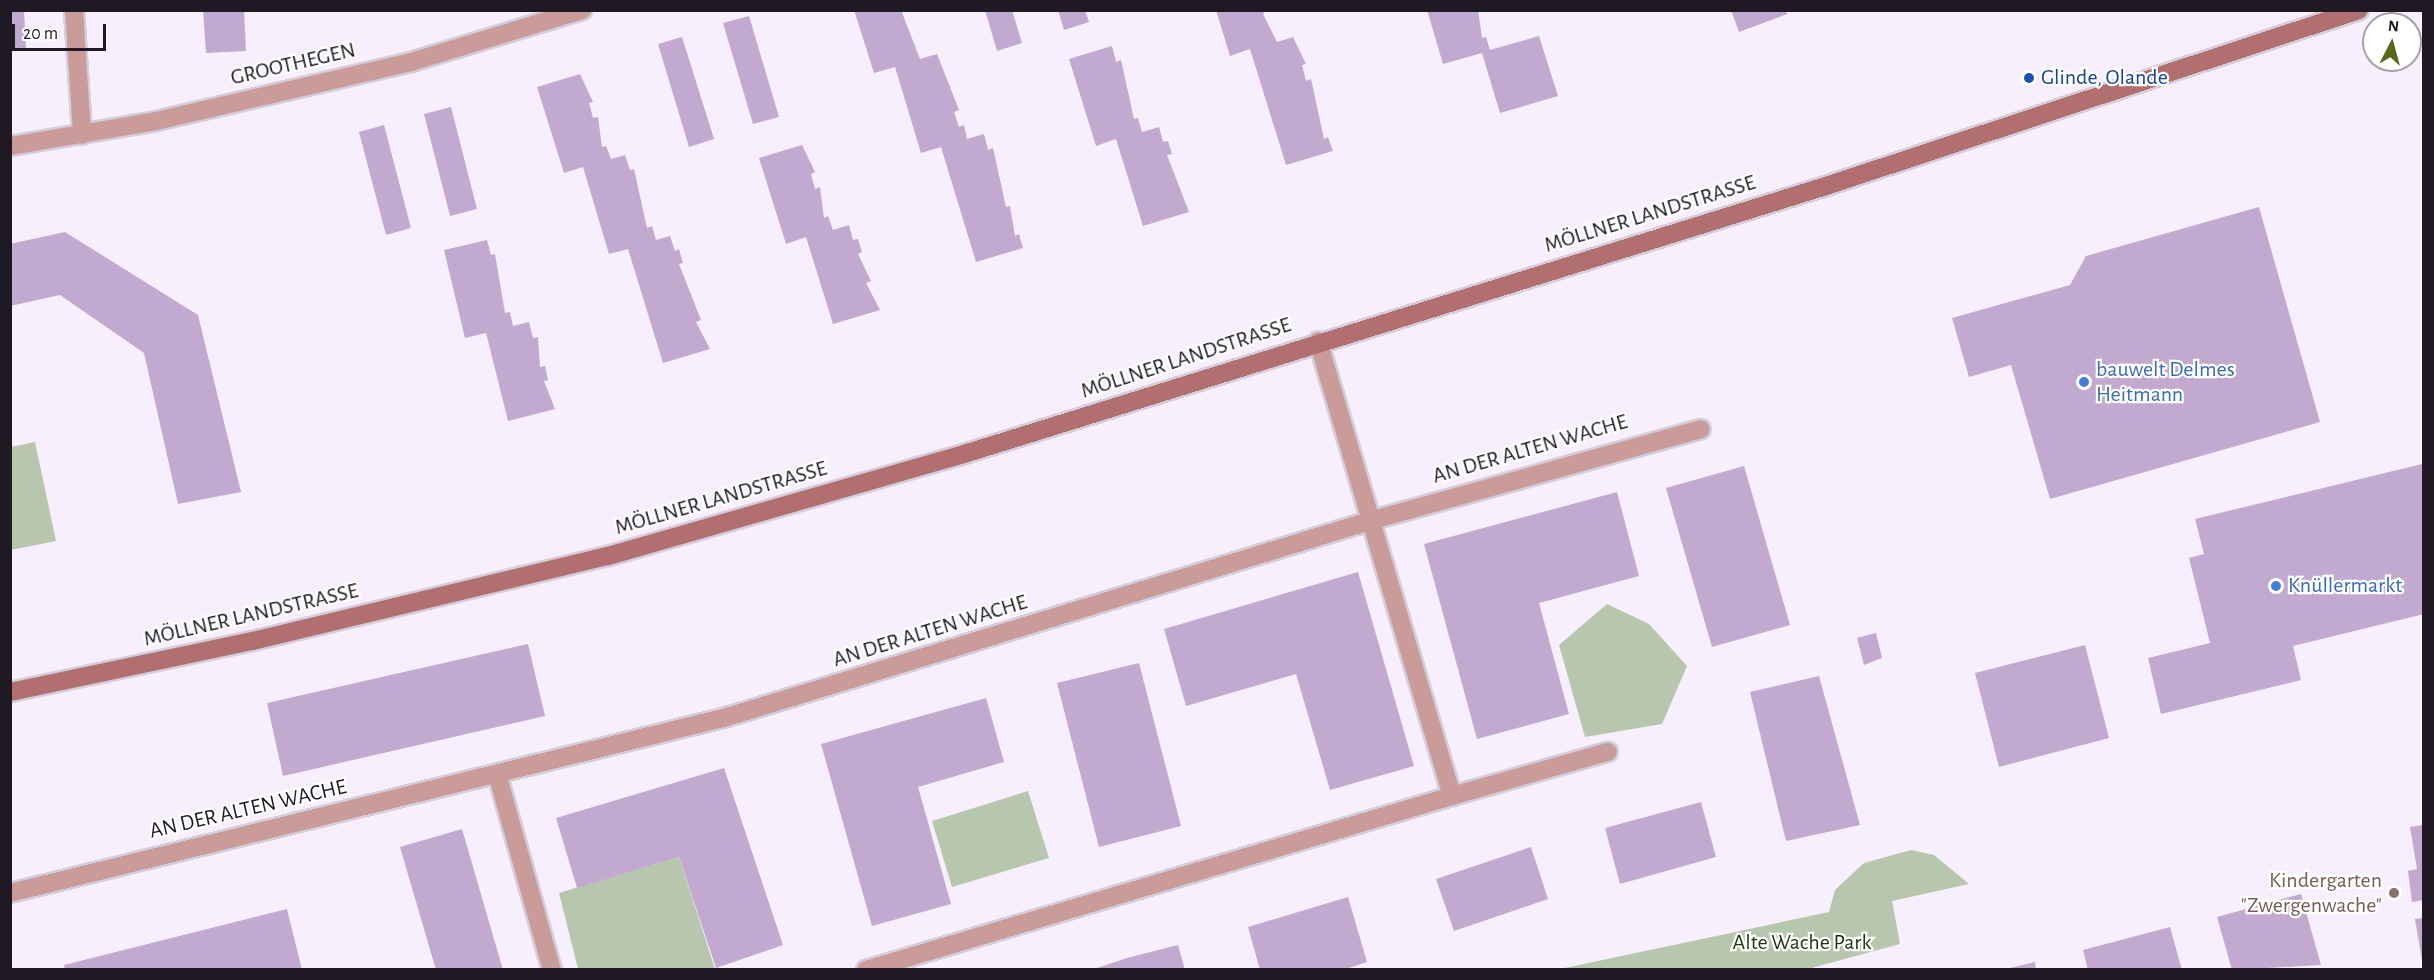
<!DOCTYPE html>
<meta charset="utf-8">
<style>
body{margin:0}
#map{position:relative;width:2434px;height:980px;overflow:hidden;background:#f7effd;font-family:"Alegreya Sans",sans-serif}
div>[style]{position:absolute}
.green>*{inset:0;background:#b7c7ae}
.building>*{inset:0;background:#c1a9d0}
.roads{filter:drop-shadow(2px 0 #d4cdda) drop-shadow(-2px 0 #d4cdda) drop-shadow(0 2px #d4cdda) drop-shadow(0 -2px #d4cdda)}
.minor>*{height:18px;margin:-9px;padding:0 9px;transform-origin:9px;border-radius:9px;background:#c99b99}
.secondary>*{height:18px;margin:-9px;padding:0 9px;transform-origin:9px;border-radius:9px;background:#b1706f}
.dots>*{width:16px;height:16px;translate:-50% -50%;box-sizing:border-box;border:3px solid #fff;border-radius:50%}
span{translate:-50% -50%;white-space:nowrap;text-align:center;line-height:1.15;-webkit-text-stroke:4.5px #fff;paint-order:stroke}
.street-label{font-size:22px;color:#1e1922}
.transit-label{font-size:22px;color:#164399}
.left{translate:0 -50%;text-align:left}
.shop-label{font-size:22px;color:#366cbe}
.education-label{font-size:22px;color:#785e54}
.right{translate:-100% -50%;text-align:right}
.park-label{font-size:22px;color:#1d360b}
.frame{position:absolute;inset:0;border:12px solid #1e1922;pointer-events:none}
.north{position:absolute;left:2362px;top:12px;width:60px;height:60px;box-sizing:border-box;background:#fff;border:2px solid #a5a3a7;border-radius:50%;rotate:6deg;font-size:16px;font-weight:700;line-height:24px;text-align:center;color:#1e1922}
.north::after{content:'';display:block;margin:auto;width:21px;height:27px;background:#586a17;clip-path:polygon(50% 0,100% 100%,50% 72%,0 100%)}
.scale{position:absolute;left:12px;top:24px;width:94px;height:27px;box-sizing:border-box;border:3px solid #1e1922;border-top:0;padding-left:8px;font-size:18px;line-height:21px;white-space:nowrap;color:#1e1922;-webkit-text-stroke:4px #fff;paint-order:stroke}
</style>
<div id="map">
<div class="green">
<i style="clip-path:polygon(35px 442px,56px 541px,11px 550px,11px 447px)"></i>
<i style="clip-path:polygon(1607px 604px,1649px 624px,1687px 666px,1662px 724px,1585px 737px,1559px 645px)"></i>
<i style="clip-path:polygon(1028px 791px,1049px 858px,952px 887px,932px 821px)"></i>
<i style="clip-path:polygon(1911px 850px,1934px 855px,1969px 884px,1892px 901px,1900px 944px,1808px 969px,1560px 969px,1829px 912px,1835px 890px,1864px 863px)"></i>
<i style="clip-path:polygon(679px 857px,715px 969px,578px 969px,559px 893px)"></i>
</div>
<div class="building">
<i style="clip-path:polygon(10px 10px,24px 10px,26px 48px,10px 49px)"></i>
<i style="clip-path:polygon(203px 10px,244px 10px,246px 51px,206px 53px)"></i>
<i style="clip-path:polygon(854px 10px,901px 10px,920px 59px,937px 54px,959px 110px,954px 112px,959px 127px,964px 125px,967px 139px,984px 134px,988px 150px,993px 148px,1006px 207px,1010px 206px,1015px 236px,1019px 234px,1023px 248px,976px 262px,941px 147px,921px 153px,895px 67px,874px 73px)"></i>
<i style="clip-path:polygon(985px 10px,1012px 10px,1022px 43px,997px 51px)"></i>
<i style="clip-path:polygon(1058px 10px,1085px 10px,1089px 22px,1064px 30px)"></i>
<i style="clip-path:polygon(1216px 10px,1267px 10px,1263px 14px,1277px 42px,1293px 37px,1306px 64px,1302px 65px,1306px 81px,1311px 79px,1324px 139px,1328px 137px,1333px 151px,1286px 165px,1250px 49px,1230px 56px)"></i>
<i style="clip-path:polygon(1427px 10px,1478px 10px,1482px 38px,1486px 37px,1490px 50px,1539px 36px,1558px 96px,1500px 113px,1482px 53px,1443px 64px)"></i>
<i style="clip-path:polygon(1731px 10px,1786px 10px,1787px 14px,1739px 32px)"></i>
<i style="clip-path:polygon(749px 16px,779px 117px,753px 124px,723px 23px)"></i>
<i style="clip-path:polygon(682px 37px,714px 139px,689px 147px,658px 44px)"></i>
<i style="clip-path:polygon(1112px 46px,1116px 62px,1121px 60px,1134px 119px,1138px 118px,1142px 132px,1159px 127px,1163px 142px,1168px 141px,1172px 154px,1167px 155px,1189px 212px,1143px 226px,1116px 139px,1096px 146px,1069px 59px)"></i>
<i style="clip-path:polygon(580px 74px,593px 102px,589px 103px,593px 118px,598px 117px,602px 147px,606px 146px,611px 159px,625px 155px,630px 170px,634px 169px,647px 228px,652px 226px,656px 240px,670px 236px,675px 251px,679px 249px,683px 263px,679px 264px,701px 320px,696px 322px,710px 349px,663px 363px,628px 249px,609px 254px,583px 167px,564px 173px,537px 87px)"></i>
<i style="clip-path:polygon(451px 107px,477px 209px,450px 216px,424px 114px)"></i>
<i style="clip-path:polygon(384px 125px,411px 228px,386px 235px,359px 132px)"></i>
<i style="clip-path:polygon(802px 145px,815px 172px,811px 174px,815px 189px,820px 187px,824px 218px,828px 216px,833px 230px,849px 225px,853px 240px,858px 239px,862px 252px,858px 254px,871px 281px,866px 283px,880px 310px,833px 324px,806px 237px,786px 244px,759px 158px)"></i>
<i style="clip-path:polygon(2259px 207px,2320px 422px,2050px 499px,2011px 365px,1969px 377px,1952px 318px,2070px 285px,2086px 256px)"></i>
<i style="clip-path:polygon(65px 232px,198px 315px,241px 492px,178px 504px,144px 353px,60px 295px,10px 306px,10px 244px)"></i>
<i style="clip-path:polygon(487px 240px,491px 255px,495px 254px,505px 313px,510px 312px,513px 326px,529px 322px,533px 338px,538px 337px,540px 367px,545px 366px,548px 380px,544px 381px,555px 409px,508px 421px,486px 333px,465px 338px,444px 250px)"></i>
<i style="clip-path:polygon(2422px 464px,2424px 614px,2293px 646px,2301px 680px,2161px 714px,2148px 658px,2210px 643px,2189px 558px,2204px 554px,2195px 519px)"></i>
<i style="clip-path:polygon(1744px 466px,1790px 625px,1712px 647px,1666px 488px)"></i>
<i style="clip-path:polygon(1617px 492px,1639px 576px,1539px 603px,1569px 714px,1477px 739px,1424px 544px)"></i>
<i style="clip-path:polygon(1358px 572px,1414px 766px,1330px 790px,1296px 674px,1186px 706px,1164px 629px)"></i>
<i style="clip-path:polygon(1876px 633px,1882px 658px,1864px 665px,1857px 638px)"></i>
<i style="clip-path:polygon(528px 644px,545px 716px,283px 776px,267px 703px)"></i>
<i style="clip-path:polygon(2085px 645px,2109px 738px,1999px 767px,1975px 673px)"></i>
<i style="clip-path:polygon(1139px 663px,1181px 826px,1099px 847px,1057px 683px)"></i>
<i style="clip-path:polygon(1819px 676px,1860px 825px,1786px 841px,1750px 692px)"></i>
<i style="clip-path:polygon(986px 698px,1004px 762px,918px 787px,951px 904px,872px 926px,821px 744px)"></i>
<i style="clip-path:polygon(724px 768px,783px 945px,716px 968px,679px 857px,577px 888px,556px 818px)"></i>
<i style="clip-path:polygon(1701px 802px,1716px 857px,1620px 884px,1605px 828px)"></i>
<i style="clip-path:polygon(2424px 825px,2424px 900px,2412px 902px,2408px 871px,2417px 869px,2410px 827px)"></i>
<i style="clip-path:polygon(462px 829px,503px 970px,436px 970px,400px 847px)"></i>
<i style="clip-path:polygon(1531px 847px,1548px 899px,1454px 931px,1436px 879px)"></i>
<i style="clip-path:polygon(2301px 894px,2321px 965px,2232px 970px,2217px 917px)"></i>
<i style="clip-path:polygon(1348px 897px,1367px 962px,1343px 970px,1260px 970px,1248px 927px)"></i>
<i style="clip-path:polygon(287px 909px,302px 970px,65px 970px,64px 965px)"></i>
<i style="clip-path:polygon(2424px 918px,2424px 960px,2422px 960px,2415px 919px)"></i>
<i style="clip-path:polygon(2170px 927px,2182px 970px,2088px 970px,2083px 950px)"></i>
<i style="clip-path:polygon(1178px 945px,1185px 970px,1091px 970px,1127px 958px)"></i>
<i style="clip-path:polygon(2035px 962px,2036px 970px,2007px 970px,2006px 969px)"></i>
</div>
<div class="roads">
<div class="minor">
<i style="left:74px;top:10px;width:125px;rotate:86.3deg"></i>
<i style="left:10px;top:146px;width:148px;rotate:-9.7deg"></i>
<i style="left:156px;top:121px;width:262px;rotate:-13deg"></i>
<i style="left:411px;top:62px;width:179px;rotate:-16.9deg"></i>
<i style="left:498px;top:777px;width:200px;rotate:74.4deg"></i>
<i style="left:1452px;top:796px;width:162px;rotate:-15.8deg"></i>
<i style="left:10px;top:893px;width:738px;rotate:-13.79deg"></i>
<i style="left:727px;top:717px;width:675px;rotate:-16.96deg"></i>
<i style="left:1373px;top:520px;width:340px;rotate:-15.5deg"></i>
<i style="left:866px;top:970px;width:611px;rotate:-16.54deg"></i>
<i style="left:1452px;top:796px;width:474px;rotate:-106.4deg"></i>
</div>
<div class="secondary">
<i style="left:10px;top:692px;width:248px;rotate:-11.9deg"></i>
<i style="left:253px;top:641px;width:365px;rotate:-13.5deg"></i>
<i style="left:608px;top:556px;width:370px;rotate:-16deg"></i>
<i style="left:964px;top:454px;width:906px;rotate:-17.27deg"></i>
<i style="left:1829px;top:185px;width:558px;rotate:-18.27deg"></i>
</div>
</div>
<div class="dots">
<i style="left:2029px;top:78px;background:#1a4fb4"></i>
<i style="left:2084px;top:382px;background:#3f7fe0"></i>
<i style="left:2276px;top:586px;background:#3f7fe0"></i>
<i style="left:2394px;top:893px;background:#8d6e63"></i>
</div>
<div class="street-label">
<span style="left:293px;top:64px;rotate:-13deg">GROOTHEGEN</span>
<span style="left:1650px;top:214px;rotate:-17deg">MÖLLNER LANDSTRASSE</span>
<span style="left:1186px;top:358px;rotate:-18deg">MÖLLNER LANDSTRASSE</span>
<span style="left:1530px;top:449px;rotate:-16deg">AN DER ALTEN WACHE</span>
<span style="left:721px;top:498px;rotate:-16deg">MÖLLNER LANDSTRASSE</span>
<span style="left:251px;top:615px;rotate:-13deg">MÖLLNER LANDSTRASSE</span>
<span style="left:930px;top:631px;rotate:-17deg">AN DER ALTEN WACHE</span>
<span style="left:248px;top:809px;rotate:-13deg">AN DER ALTEN WACHE</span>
</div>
<div class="transit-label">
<span class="left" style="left:2041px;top:78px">Glinde, Olande</span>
</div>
<div class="shop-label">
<span class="left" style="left:2096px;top:382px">bauwelt Delmes<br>Heitmann</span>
<span class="left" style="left:2288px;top:586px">Knüllermarkt</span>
</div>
<div class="education-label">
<span class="right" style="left:2382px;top:893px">Kindergarten<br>"Zwergenwache"</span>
</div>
<div class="park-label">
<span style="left:1802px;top:943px">Alte Wache Park</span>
</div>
<div class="frame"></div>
<div class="north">N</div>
<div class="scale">20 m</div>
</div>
